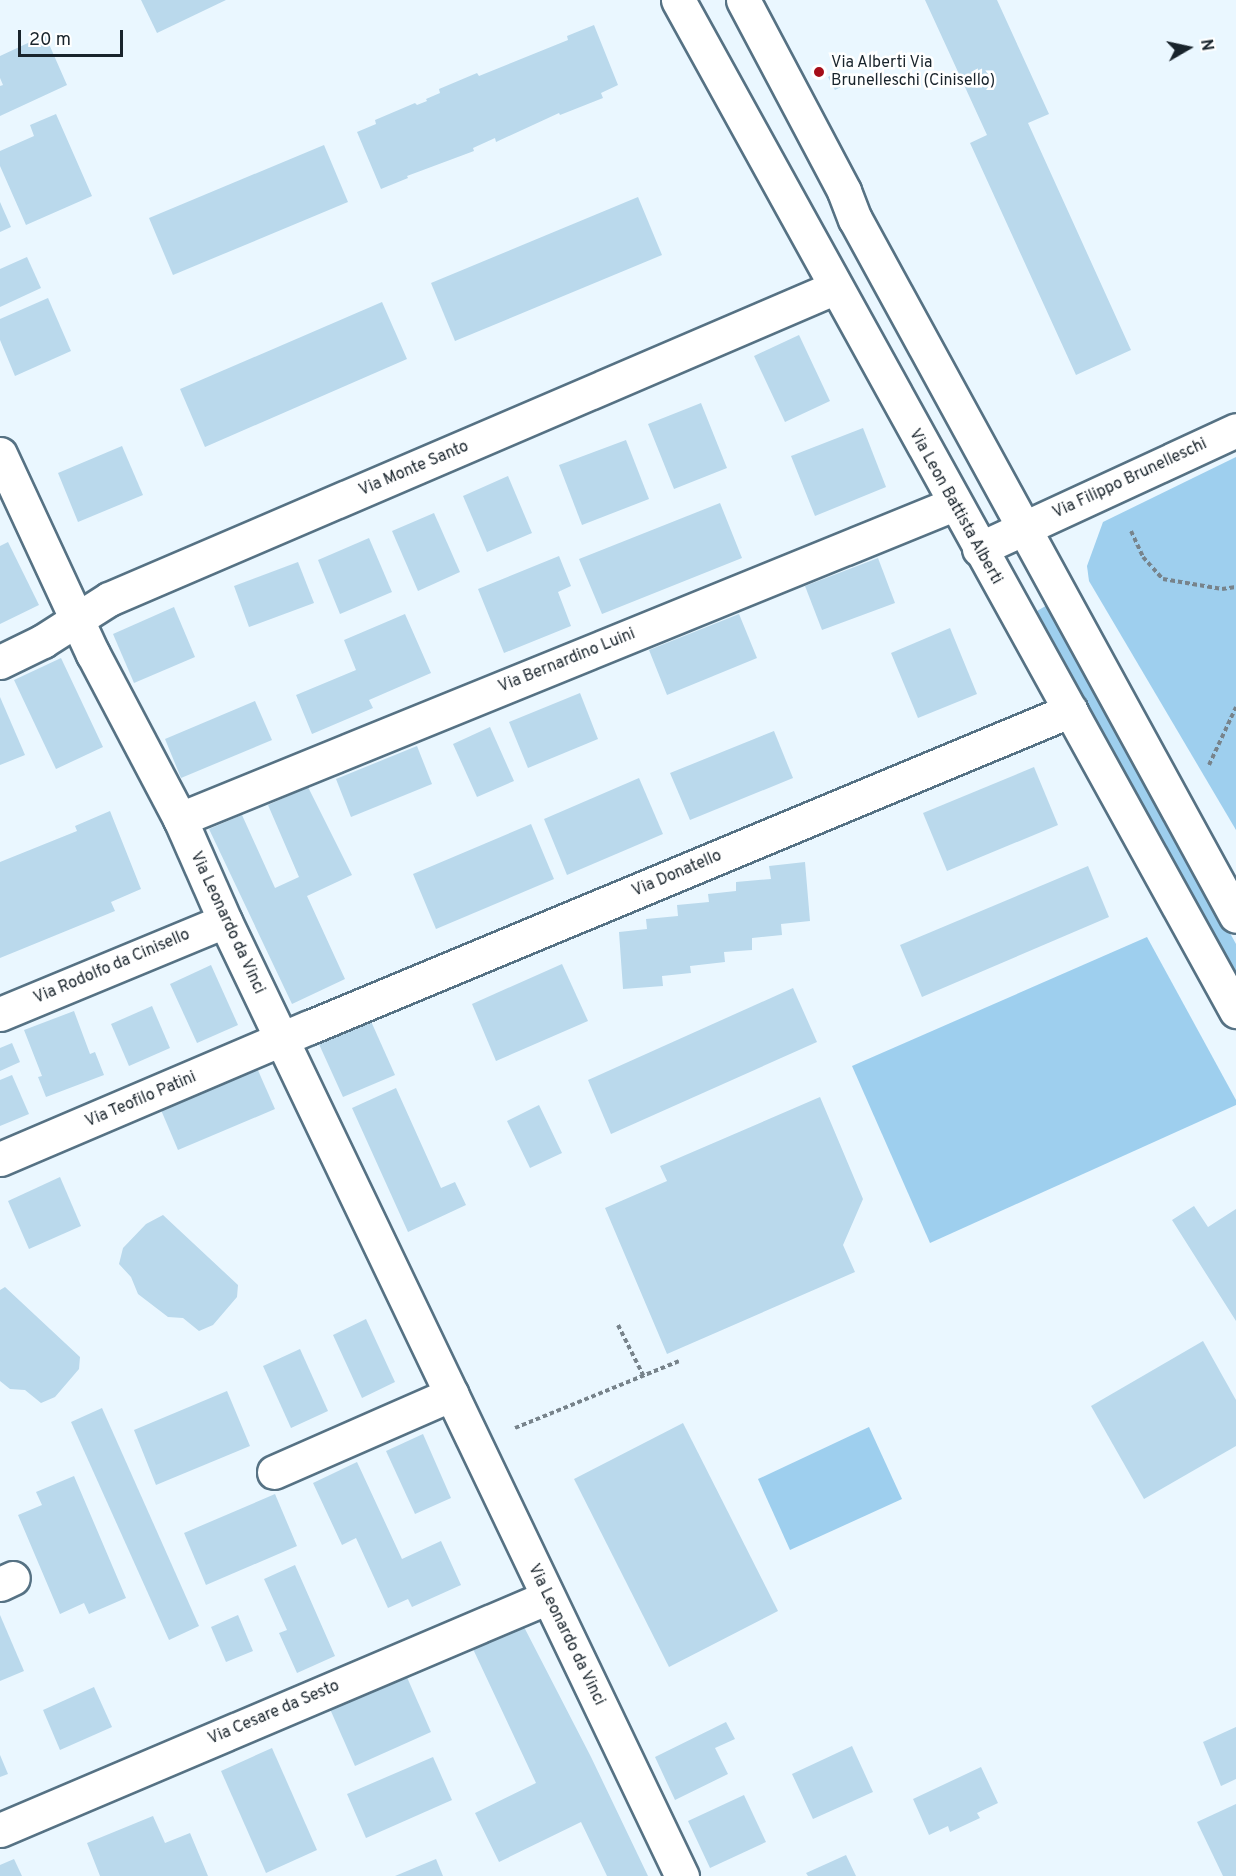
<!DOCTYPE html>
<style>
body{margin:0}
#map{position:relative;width:1236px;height:1876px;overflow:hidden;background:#eaf7ff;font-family:Overpass,sans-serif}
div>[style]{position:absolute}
.green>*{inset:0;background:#9ecfee}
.building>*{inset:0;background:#bad9ec}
.path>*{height:4px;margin-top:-2px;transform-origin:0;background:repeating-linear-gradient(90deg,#77838b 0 4.5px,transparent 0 7.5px)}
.roads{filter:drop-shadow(2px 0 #567284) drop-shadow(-2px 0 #567284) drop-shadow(0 2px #567284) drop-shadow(0 -2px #567284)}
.minor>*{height:33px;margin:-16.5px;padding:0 16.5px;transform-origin:16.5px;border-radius:16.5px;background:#fff}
.dots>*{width:16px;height:16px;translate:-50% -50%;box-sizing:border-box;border:3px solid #fff;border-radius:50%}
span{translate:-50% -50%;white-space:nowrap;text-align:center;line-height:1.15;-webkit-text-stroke:5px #fff;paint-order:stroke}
.poi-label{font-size:16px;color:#19242c}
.left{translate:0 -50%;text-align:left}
.street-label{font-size:16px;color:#19242c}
.north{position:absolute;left:1158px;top:18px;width:60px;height:60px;-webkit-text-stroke:4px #fff;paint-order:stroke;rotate:81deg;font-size:16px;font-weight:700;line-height:24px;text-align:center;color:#19242c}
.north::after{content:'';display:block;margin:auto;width:21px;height:27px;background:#19242c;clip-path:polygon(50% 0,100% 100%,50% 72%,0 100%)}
.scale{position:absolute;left:18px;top:30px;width:105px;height:27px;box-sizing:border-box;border:3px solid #19242c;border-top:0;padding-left:8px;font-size:18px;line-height:21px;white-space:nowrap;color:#19242c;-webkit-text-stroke:4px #fff;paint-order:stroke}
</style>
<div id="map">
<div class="green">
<i style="clip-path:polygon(1236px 457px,1236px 830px,1089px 581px,1087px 566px,1103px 522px)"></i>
<i style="clip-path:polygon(1049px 604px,1236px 944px,1236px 973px,1037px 611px)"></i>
<i style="clip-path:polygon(1147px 937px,1236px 1100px,1236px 1105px,930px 1243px,852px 1066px)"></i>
<i style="clip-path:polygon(869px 1427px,902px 1499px,790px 1550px,758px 1479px)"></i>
</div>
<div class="building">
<i style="clip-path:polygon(141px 0,226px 0,157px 33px)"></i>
<i style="clip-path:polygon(925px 0,997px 0,1049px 114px,1028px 123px,1131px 350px,1076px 375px,970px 143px,987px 135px)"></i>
<i style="clip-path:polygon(594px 25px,618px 85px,601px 93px,603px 98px,560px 115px,559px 113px,496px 142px,495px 138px,473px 148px,474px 151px,407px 176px,408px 178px,381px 189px,357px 132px,376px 124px,375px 120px,415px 103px,417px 105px,427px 101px,426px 99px,440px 93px,439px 89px,477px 73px,479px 76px,568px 40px,567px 36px)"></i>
<i style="clip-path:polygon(45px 35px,67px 85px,0 116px,0 86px,3px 85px,0 78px,0 56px)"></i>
<i style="clip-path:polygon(834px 74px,841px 87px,835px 90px,828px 77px)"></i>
<i style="clip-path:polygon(56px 114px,92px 196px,26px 225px,0 166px,0 151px,34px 136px,30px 125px)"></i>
<i style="clip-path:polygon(324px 145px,348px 202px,173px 275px,149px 218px)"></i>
<i style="clip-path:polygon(638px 197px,662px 255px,455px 341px,431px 283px)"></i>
<i style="clip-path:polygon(0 202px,11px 227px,0 232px)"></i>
<i style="clip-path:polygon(27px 257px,41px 288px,0 307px,0 269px)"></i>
<i style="clip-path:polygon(48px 298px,71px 351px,15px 376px,0 340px,0 319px)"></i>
<i style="clip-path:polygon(382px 302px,407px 359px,205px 447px,180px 389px)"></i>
<i style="clip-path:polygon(799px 335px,830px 401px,785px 422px,754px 356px)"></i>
<i style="clip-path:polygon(701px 403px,727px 468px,674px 489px,648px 424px)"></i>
<i style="clip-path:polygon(863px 428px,886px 487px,815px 516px,791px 456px)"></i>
<i style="clip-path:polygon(626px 440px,649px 499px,582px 525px,559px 465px)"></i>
<i style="clip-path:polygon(122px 446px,143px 495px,78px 522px,58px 473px)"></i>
<i style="clip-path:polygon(508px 476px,532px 533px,487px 552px,463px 496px)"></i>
<i style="clip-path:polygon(720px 503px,742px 558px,602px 614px,579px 559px)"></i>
<i style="clip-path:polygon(434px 513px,460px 572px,418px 591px,392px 531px)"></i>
<i style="clip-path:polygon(369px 538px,392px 592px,340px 614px,318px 560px)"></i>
<i style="clip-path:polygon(8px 542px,39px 605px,0 624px,0 546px)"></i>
<i style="clip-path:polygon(559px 556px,571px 586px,558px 592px,571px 626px,504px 653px,478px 589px)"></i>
<i style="clip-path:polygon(878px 558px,895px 603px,822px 630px,805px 586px)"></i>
<i style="clip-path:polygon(298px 562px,314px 603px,249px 627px,234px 586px)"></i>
<i style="clip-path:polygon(174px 607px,195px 657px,134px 683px,113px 634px)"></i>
<i style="clip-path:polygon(405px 614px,431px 673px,369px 700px,373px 708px,312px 734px,296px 695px,356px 670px,344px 640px)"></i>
<i style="clip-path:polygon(739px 614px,757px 658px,667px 695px,649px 650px)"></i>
<i style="clip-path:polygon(950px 628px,977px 694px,918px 718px,891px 653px)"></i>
<i style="clip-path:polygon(61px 658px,103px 747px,56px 769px,14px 680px)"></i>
<i style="clip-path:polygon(580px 693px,598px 739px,528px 768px,509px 722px)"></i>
<i style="clip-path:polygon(0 697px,25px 755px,0 765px)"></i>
<i style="clip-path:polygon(255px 701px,272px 740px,181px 778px,165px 739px)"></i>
<i style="clip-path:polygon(490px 727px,514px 781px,477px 797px,453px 744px)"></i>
<i style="clip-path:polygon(774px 731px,793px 778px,690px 820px,670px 773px)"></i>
<i style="clip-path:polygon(417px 746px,432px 784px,351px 817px,336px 779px)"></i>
<i style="clip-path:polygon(1034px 767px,1058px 825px,947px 871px,923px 813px)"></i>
<i style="clip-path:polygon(639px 778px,663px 834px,567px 875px,544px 819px)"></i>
<i style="clip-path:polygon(308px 787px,352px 875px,307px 896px,345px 979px,292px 1004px,209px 829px,242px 815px,275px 888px,299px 877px,268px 805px)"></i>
<i style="clip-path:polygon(110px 811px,141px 889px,111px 902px,115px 911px,0 958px,0 862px,77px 831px,75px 826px)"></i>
<i style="clip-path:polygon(531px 824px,554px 879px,436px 929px,413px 874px)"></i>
<i style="clip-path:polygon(805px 862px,810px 921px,781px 924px,782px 935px,752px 938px,752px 950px,724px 952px,725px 962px,690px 966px,691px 973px,662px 976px,663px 986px,623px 989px,619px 932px,647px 929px,646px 919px,678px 916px,677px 905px,709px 902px,708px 894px,736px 891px,736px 882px,771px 879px,769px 866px)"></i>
<i style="clip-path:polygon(1088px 866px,1109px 917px,922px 997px,900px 945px)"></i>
<i style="clip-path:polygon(562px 964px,588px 1021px,496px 1061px,472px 1004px)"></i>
<i style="clip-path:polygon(211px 965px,238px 1025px,197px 1043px,170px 984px)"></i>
<i style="clip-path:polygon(793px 988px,817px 1042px,611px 1134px,588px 1080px)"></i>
<i style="clip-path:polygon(152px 1006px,170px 1048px,129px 1066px,111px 1024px)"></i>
<i style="clip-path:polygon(74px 1011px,90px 1054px,95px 1052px,104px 1075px,46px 1097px,38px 1077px,42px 1076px,24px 1030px)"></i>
<i style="clip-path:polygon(370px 1019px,395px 1075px,343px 1097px,318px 1042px)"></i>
<i style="clip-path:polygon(12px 1043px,20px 1062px,0 1071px,0 1048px)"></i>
<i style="clip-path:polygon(257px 1068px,275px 1109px,178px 1150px,161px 1110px)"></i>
<i style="clip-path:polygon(12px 1075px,29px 1114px,0 1126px,0 1080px)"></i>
<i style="clip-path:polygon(396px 1088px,441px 1188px,455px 1182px,466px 1205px,408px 1232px,352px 1108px)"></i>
<i style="clip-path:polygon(820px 1097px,863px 1199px,843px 1245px,855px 1272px,667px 1354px,605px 1208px,667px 1181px,660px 1166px)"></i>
<i style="clip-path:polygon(539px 1105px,562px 1153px,530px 1168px,507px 1121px)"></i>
<i style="clip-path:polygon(60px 1177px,81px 1226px,29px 1249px,8px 1201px)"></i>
<i style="clip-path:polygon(1194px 1206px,1208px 1227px,1236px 1209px,1236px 1321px,1172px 1220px)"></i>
<i style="clip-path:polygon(163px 1215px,238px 1285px,237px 1297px,213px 1325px,199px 1331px,183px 1318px,168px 1317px,138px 1294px,131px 1277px,119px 1264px,123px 1248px,146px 1224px)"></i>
<i style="clip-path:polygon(5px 1287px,80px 1357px,79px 1369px,55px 1397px,41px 1403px,25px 1390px,10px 1389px,0 1381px,0 1290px)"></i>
<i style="clip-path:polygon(366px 1319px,395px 1382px,362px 1398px,333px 1335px)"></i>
<i style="clip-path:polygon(1203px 1341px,1236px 1400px,1236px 1446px,1144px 1499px,1091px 1406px)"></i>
<i style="clip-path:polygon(300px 1349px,328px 1411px,291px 1428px,263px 1366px)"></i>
<i style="clip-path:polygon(227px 1391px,250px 1446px,156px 1485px,134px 1430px)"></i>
<i style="clip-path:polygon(102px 1408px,199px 1626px,169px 1640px,71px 1422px)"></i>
<i style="clip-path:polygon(683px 1423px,778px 1611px,669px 1667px,574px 1479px)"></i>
<i style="clip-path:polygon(423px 1434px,451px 1498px,415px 1514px,386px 1451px)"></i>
<i style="clip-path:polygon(357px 1462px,402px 1559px,441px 1541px,461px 1585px,412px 1607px,408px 1599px,388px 1608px,356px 1538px,342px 1545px,313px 1483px)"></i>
<i style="clip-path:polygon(74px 1476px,126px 1598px,89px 1614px,84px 1603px,60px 1614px,18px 1515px,42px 1505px,36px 1492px)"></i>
<i style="clip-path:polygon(275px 1494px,297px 1546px,206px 1585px,184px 1533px)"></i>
<i style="clip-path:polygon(295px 1565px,335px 1656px,297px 1673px,279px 1633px,287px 1630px,264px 1579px)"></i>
<i style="clip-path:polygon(0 1615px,24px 1671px,0 1681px)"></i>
<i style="clip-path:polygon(238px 1615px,253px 1651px,226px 1662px,211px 1627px)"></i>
<i style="clip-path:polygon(523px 1625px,591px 1757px,648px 1876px,607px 1876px,581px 1822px,499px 1862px,475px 1813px,536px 1783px,473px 1649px)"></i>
<i style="clip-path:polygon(406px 1675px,431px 1732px,355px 1766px,330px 1709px)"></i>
<i style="clip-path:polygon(94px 1687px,112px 1727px,60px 1750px,43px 1710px)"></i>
<i style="clip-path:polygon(726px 1722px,735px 1739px,715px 1748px,728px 1774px,675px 1800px,655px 1757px)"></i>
<i style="clip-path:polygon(1236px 1727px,1236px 1779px,1221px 1786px,1203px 1742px)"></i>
<i style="clip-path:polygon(852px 1746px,873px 1792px,813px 1819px,792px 1774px)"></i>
<i style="clip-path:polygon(272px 1748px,317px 1850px,266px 1873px,221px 1771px)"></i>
<i style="clip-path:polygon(0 1755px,8px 1774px,0 1777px)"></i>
<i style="clip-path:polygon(433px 1757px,452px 1800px,366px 1838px,347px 1794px)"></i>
<i style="clip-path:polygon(981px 1767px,998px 1803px,977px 1813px,980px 1818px,950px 1832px,948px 1826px,929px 1835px,913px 1799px)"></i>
<i style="clip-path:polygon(744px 1795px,766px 1842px,710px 1868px,688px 1821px)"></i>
<i style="clip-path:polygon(1236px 1804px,1236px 1876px,1223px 1876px,1197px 1822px)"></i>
<i style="clip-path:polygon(153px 1816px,165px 1843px,190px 1833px,208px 1876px,100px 1876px,87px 1843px)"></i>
<i style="clip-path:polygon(846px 1855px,856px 1876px,808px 1876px,806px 1873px)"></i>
<i style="clip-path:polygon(14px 1859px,22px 1876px,0 1876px,0 1865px)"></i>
<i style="clip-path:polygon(436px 1859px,443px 1876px,395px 1876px)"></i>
</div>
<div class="path">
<i style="left:1131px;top:531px;width:29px;rotate:65deg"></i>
<i style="left:1143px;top:557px;width:30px;rotate:48deg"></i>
<i style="left:1163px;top:579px;width:60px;rotate:9.6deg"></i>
<i style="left:1222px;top:589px;width:14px;rotate:-8deg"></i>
<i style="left:1209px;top:765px;width:64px;rotate:-65deg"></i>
<i style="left:618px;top:1325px;width:58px;rotate:63.4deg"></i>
<i style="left:515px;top:1428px;width:177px;rotate:-22.2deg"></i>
</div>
<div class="roads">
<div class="minor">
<i style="left:678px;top:0;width:1155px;rotate:61.1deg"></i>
<i style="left:743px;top:0;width:216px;rotate:62.1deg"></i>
<i style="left:844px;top:191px;width:30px;rotate:69deg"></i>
<i style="left:855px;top:219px;width:794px;rotate:61.34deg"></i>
<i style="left:0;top:454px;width:221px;rotate:65.1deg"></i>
<i style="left:93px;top:654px;width:187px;rotate:62.2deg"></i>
<i style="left:180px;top:819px;width:111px;rotate:66.2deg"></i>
<i style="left:225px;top:921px;width:1059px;rotate:64.43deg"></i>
<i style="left:979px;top:549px;width:283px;rotate:-24.8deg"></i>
<i style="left:0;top:662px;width:48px;rotate:-26deg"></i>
<i style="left:43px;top:641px;width:78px;rotate:-32.5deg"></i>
<i style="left:109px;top:599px;width:789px;rotate:-23.22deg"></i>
<i style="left:180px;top:819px;width:836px;rotate:-22.15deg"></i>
<i style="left:0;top:1014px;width:243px;rotate:-22.5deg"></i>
<i style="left:0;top:1159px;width:337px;rotate:-23.1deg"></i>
<i style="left:310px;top:1027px;width:824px;rotate:-22.61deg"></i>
<i style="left:274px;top:1472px;width:194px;rotate:-23.7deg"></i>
<i style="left:0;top:1584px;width:14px;rotate:-25deg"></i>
<i style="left:0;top:1830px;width:595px;rotate:-23.03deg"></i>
</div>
</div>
<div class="dots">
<i style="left:819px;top:72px;background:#a50d18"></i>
</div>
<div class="poi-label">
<span class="left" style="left:831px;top:72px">Via Alberti Via<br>Brunelleschi (Cinisello)</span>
</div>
<div class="street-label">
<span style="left:414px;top:469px;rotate:-23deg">Via Monte Santo</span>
<span style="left:1130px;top:479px;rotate:-25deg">Via Filippo Brunelleschi</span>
<span style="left:955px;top:507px;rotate:61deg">Via Leon Battista Alberti</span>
<span style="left:567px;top:661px;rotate:-22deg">Via Bernardino Luini</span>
<span style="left:677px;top:874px;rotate:-23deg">Via Donatello</span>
<span style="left:227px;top:923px;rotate:65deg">Via Leonardo da Vinci</span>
<span style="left:112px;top:967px;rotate:-23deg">Via Rodolfo da Cinisello</span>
<span style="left:141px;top:1100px;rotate:-23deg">Via Teofilo Patini</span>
<span style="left:566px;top:1635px;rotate:64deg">Via Leonardo da Vinci</span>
<span style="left:274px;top:1713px;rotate:-23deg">Via Cesare da Sesto</span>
</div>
<div class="north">N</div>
<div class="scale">20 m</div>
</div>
